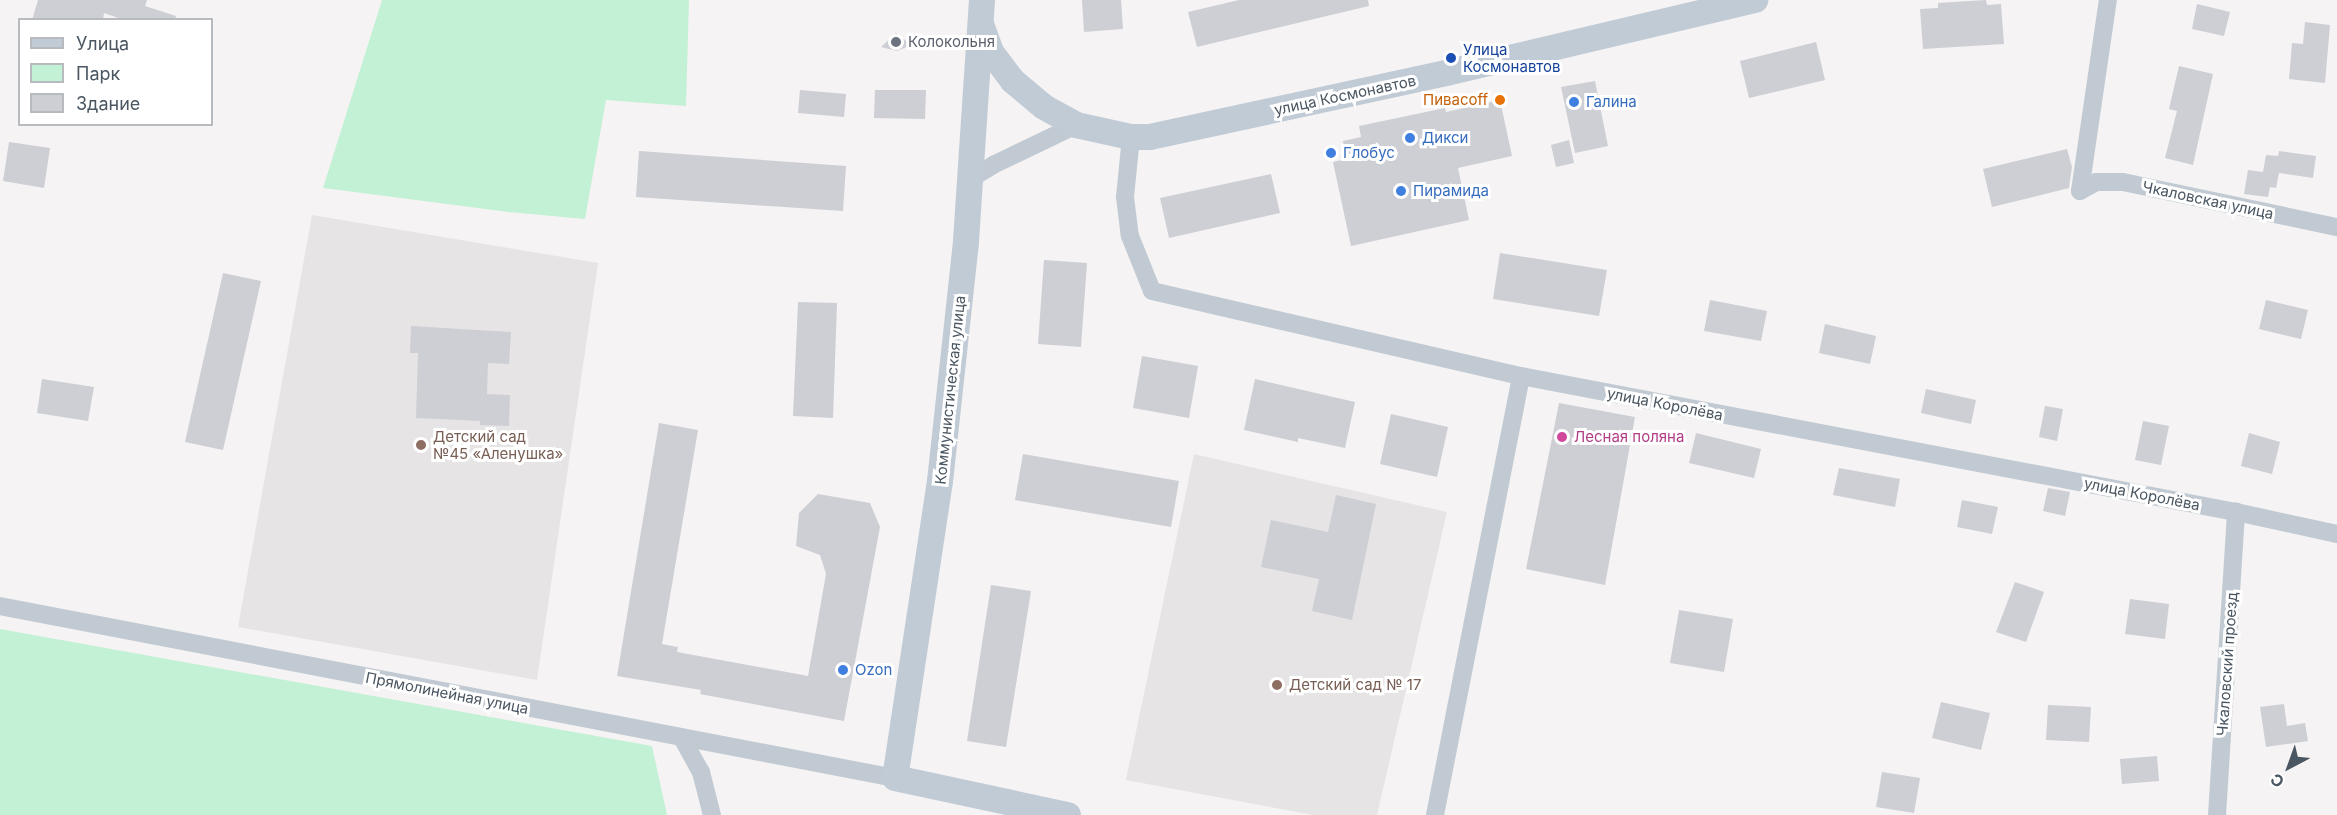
<!DOCTYPE html>
<meta charset="utf-8">
<style>
body{margin:0}
#map{position:relative;width:2337px;height:815px;overflow:hidden;background:#f5f3f3;font-family:Inter,sans-serif}
div>[style]{position:absolute}
.education>*{inset:0;background:#e6e4e5}
.green>*{inset:0;background:#c3f1d5}
.building>*{inset:0;background:#cdcfd5}
.street>*{height:18px;margin:-9px;padding:0 9px;transform-origin:9px;border-radius:9px;background:#c1cad2}
.secondary>*{height:26px;margin:-13px;padding:0 13px;transform-origin:13px;border-radius:13px;background:#c1cbd6}
.dots>*{width:16px;height:16px;translate:-50% -50%;box-sizing:border-box;border:3px solid #fff;border-radius:50%}
span{translate:-50% -50%;white-space:nowrap;text-align:center;line-height:1.15;-webkit-text-stroke:6px #fff;paint-order:stroke}
.worship-label{font-size:15px;color:#5b616d}
.left{translate:0 -50%;text-align:left}
.transit-label{font-size:15px;color:#164399}
.street-label{font-size:15px;color:#4a5661}
.food-label{font-size:15px;color:#c56008}
.right{translate:-100% -50%;text-align:right}
.shop-label{font-size:15px;color:#366cbe}
.education-label{font-size:15px;color:#785e54}
.hotel-label{font-size:15px;color:#b23c85}
.legend{position:absolute;left:18px;top:18px;width:195px;height:108px;box-sizing:border-box;background:#fff;border:2px solid #b7bbc0;margin:0;padding:8px 10px;list-style:none;font-size:18px;color:#4a5661}
.legend li{display:flex;align-items:center;gap:12px;height:30px}
.legend b{width:30px;border:2px solid #b7bbc0}
.north{position:absolute;left:2259px;top:737px;width:60px;height:60px;-webkit-text-stroke:4px #fff;paint-order:stroke;rotate:221deg;font-size:16px;font-weight:700;line-height:24px;text-align:center;color:#4a5661}
.north::after{content:'';display:block;margin:auto;width:21px;height:27px;background:#4a5661;clip-path:polygon(50% 0,100% 100%,50% 72%,0 100%)}
</style>
<div id="map">
<div class="education">
<i style="clip-path:polygon(312px 215px,598px 263px,537px 680px,238px 627px)"></i>
<i style="clip-path:polygon(1194px 454px,1447px 512px,1377px 815px,1313px 815px,1126px 780px)"></i>
</div>
<div class="green">
<i style="clip-path:polygon(382px 0,689px 0,686px 106px,606px 100px,585px 219px,509px 212px,323px 188px)"></i>
<i style="clip-path:polygon(0 629px,652px 746px,667px 815px,0 815px)"></i>
</div>
<div class="building">
<i style="clip-path:polygon(38px 0,147px 0,145px 6px,176px 16px,175px 20px,124px 20px,104px 13px,103px 20px,32px 20px)"></i>
<i style="clip-path:polygon(1082px 0,1121px 0,1123px 29px,1084px 32px)"></i>
<i style="clip-path:polygon(1239px 0,1368px 0,1369px 6px,1197px 47px,1188px 12px)"></i>
<i style="clip-path:polygon(1986px 0,1987px 5px,2001px 4px,2004px 44px,1923px 49px,1920px 9px,1938px 8px,1938px 3px)"></i>
<i style="clip-path:polygon(2197px 4px,2230px 12px,2224px 36px,2192px 29px)"></i>
<i style="clip-path:polygon(2305px 22px,2330px 25px,2325px 83px,2289px 79px,2292px 43px,2303px 44px)"></i>
<i style="clip-path:polygon(896px 33px,911px 45px,897px 51px,881px 47px)"></i>
<i style="clip-path:polygon(1816px 42px,1825px 80px,1749px 98px,1740px 61px)"></i>
<i style="clip-path:polygon(2179px 66px,2213px 74px,2193px 165px,2165px 158px,2177px 111px,2169px 109px)"></i>
<i style="clip-path:polygon(1595px 81px,1608px 146px,1575px 153px,1561px 87px)"></i>
<i style="clip-path:polygon(800px 90px,846px 94px,844px 117px,798px 113px)"></i>
<i style="clip-path:polygon(875px 90px,926px 90px,925px 119px,874px 118px)"></i>
<i style="clip-path:polygon(1500px 100px,1512px 156px,1458px 168px,1469px 220px,1351px 246px,1333px 162px,1346px 159px,1343px 141px,1361px 137px,1359px 126px,1445px 108px,1446px 112px)"></i>
<i style="clip-path:polygon(1569px 140px,1574px 163px,1556px 167px,1551px 145px)"></i>
<i style="clip-path:polygon(9px 142px,50px 148px,44px 188px,3px 181px)"></i>
<i style="clip-path:polygon(2067px 149px,2072px 167px,2069px 188px,1992px 207px,1983px 169px)"></i>
<i style="clip-path:polygon(639px 151px,846px 166px,843px 211px,636px 197px)"></i>
<i style="clip-path:polygon(2279px 151px,2316px 156px,2313px 178px,2279px 173px,2276px 188px,2270px 187px,2268px 197px,2244px 194px,2248px 170px,2263px 172px,2266px 155px,2278px 156px)"></i>
<i style="clip-path:polygon(1271px 174px,1280px 213px,1169px 238px,1160px 198px)"></i>
<i style="clip-path:polygon(1500px 253px,1607px 270px,1599px 316px,1493px 299px)"></i>
<i style="clip-path:polygon(1044px 260px,1087px 263px,1081px 347px,1038px 344px)"></i>
<i style="clip-path:polygon(223px 273px,261px 281px,223px 450px,185px 442px)"></i>
<i style="clip-path:polygon(1710px 300px,1767px 311px,1761px 341px,1704px 331px)"></i>
<i style="clip-path:polygon(2266px 300px,2308px 310px,2301px 339px,2259px 329px)"></i>
<i style="clip-path:polygon(798px 302px,837px 303px,833px 418px,793px 416px)"></i>
<i style="clip-path:polygon(1825px 324px,1876px 336px,1870px 364px,1819px 353px)"></i>
<i style="clip-path:polygon(411px 326px,511px 332px,509px 364px,488px 363px,487px 394px,510px 395px,509px 426px,480px 425px,480px 421px,416px 418px,418px 353px,410px 353px)"></i>
<i style="clip-path:polygon(1142px 356px,1198px 366px,1189px 418px,1133px 408px)"></i>
<i style="clip-path:polygon(42px 379px,94px 387px,88px 421px,37px 413px)"></i>
<i style="clip-path:polygon(1255px 379px,1355px 402px,1345px 448px,1298px 438px,1298px 442px,1244px 430px)"></i>
<i style="clip-path:polygon(1926px 389px,1976px 400px,1971px 424px,1921px 413px)"></i>
<i style="clip-path:polygon(1559px 403px,1635px 417px,1605px 585px,1526px 569px)"></i>
<i style="clip-path:polygon(2045px 406px,2063px 409px,2057px 441px,2039px 437px)"></i>
<i style="clip-path:polygon(1391px 414px,1448px 427px,1437px 477px,1380px 464px)"></i>
<i style="clip-path:polygon(2143px 421px,2169px 426px,2161px 465px,2135px 460px)"></i>
<i style="clip-path:polygon(659px 423px,698px 430px,662px 644px,678px 647px,677px 652px,808px 676px,826px 574px,820px 555px,796px 546px,799px 513px,818px 494px,870px 503px,880px 527px,844px 721px,700px 694px,701px 690px,617px 676px)"></i>
<i style="clip-path:polygon(1696px 433px,1761px 449px,1754px 478px,1689px 463px)"></i>
<i style="clip-path:polygon(2249px 433px,2280px 442px,2272px 474px,2241px 466px)"></i>
<i style="clip-path:polygon(1023px 454px,1179px 481px,1171px 527px,1015px 500px)"></i>
<i style="clip-path:polygon(1839px 468px,1900px 479px,1895px 507px,1833px 495px)"></i>
<i style="clip-path:polygon(2048px 488px,2070px 492px,2065px 516px,2043px 511px)"></i>
<i style="clip-path:polygon(1336px 495px,1376px 504px,1352px 620px,1312px 611px,1319px 579px,1261px 567px,1271px 520px,1328px 532px)"></i>
<i style="clip-path:polygon(1962px 500px,1998px 507px,1992px 534px,1957px 527px)"></i>
<i style="clip-path:polygon(2015px 582px,2044px 592px,2026px 642px,1996px 632px)"></i>
<i style="clip-path:polygon(991px 585px,1031px 591px,1006px 747px,967px 741px)"></i>
<i style="clip-path:polygon(2130px 599px,2169px 604px,2165px 639px,2125px 634px)"></i>
<i style="clip-path:polygon(1679px 610px,1733px 619px,1724px 672px,1670px 663px)"></i>
<i style="clip-path:polygon(1941px 702px,1990px 713px,1981px 750px,1932px 738px)"></i>
<i style="clip-path:polygon(2284px 704px,2287px 726px,2305px 723px,2308px 741px,2266px 747px,2260px 707px)"></i>
<i style="clip-path:polygon(2048px 705px,2091px 707px,2089px 742px,2046px 740px)"></i>
<i style="clip-path:polygon(2157px 756px,2159px 781px,2122px 784px,2120px 759px)"></i>
<i style="clip-path:polygon(1882px 772px,1920px 778px,1914px 813px,1876px 807px)"></i>
</div>
<div class="street">
<i style="left:1131px;top:137px;width:60px;rotate:95.7deg"></i>
<i style="left:1125px;top:197px;width:39px;rotate:83deg"></i>
<i style="left:1130px;top:236px;width:59px;rotate:68.2deg"></i>
<i style="left:1152px;top:291px;width:379px;rotate:13deg"></i>
<i style="left:1521px;top:376px;width:728px;rotate:10.77deg"></i>
<i style="left:2236px;top:512px;width:103px;rotate:12.3deg"></i>
<i style="left:970px;top:179px;width:27px;rotate:-31deg"></i>
<i style="left:993px;top:165px;width:92px;rotate:-25.7deg"></i>
<i style="left:2080px;top:191px;width:18px;rotate:-29deg"></i>
<i style="left:2096px;top:182px;width:27px"></i>
<i style="left:2123px;top:182px;width:219px;rotate:11.9deg"></i>
<i style="left:2080px;top:191px;width:193px;rotate:-81.7deg"></i>
<i style="left:0;top:606px;width:911px;rotate:10.88deg"></i>
<i style="left:682px;top:738px;width:39px;rotate:61deg"></i>
<i style="left:701px;top:772px;width:44px;rotate:75.7deg"></i>
<i style="left:1435px;top:815px;width:447px;rotate:-78.9deg"></i>
<i style="left:2217px;top:815px;width:304px;rotate:-86.4deg"></i>
</div>
<div class="secondary">
<i style="left:982px;top:0;width:243px;rotate:93.8deg"></i>
<i style="left:966px;top:242px;width:240px;rotate:96.2deg"></i>
<i style="left:940px;top:481px;width:300px;rotate:98.6deg"></i>
<i style="left:895px;top:778px;width:177px;rotate:12.1deg"></i>
<i style="left:982px;top:27px;width:27px;rotate:70deg"></i>
<i style="left:991px;top:52px;width:36px;rotate:53deg"></i>
<i style="left:1013px;top:81px;width:40px;rotate:40deg"></i>
<i style="left:1044px;top:107px;width:37px;rotate:29deg"></i>
<i style="left:1076px;top:125px;width:56px;rotate:12.3deg"></i>
<i style="left:1131px;top:137px;width:19px"></i>
<i style="left:1150px;top:137px;width:303px;rotate:-12.2deg"></i>
<i style="left:1446px;top:73px;width:318px;rotate:-13.3deg"></i>
</div>
<div class="dots">
<i style="left:896px;top:42px;background:#6b7280"></i>
<i style="left:1451px;top:58px;background:#1a4fb4"></i>
<i style="left:1500px;top:100px;background:#e8710a"></i>
<i style="left:1574px;top:102px;background:#3f7fe0"></i>
<i style="left:1410px;top:138px;background:#3f7fe0"></i>
<i style="left:1331px;top:153px;background:#3f7fe0"></i>
<i style="left:1401px;top:191px;background:#3f7fe0"></i>
<i style="left:1562px;top:437px;background:#d1479c"></i>
<i style="left:421px;top:445px;background:#8d6e63"></i>
<i style="left:843px;top:670px;background:#3f7fe0"></i>
<i style="left:1277px;top:685px;background:#8d6e63"></i>
</div>
<div class="worship-label">
<span class="left" style="left:908px;top:42px">Колокольня</span>
</div>
<div class="transit-label">
<span class="left" style="left:1463px;top:58px">Улица<br>Космонавтов</span>
</div>
<div class="street-label">
<span style="left:1345px;top:95px;rotate:-12deg">улица Космонавтов</span>
<span style="left:2208px;top:200px;rotate:12deg">Чкаловская улица</span>
<span style="left:950px;top:390px;rotate:-84deg">Коммунистическая улица</span>
<span style="left:1665px;top:404px;rotate:11deg">улица Королёва</span>
<span style="left:2142px;top:494px;rotate:11deg">улица Королёва</span>
<span style="left:2227px;top:664px;rotate:-86deg">Чкаловский проезд</span>
<span style="left:447px;top:693px;rotate:11deg">Прямолинейная улица</span>
</div>
<div class="food-label">
<span class="right" style="left:1488px;top:100px">Пивасоff</span>
</div>
<div class="shop-label">
<span class="left" style="left:1586px;top:102px">Галина</span>
<span class="left" style="left:1422px;top:138px">Дикси</span>
<span class="left" style="left:1343px;top:153px">Глобус</span>
<span class="left" style="left:1413px;top:191px">Пирамида</span>
<span class="left" style="left:855px;top:670px">Ozon</span>
</div>
<div class="education-label">
<span class="left" style="left:433px;top:445px">Детский сад<br>№45 «Аленушка»</span>
<span class="left" style="left:1289px;top:685px">Детский сад № 17</span>
</div>
<div class="hotel-label">
<span class="left" style="left:1574px;top:437px">Лесная поляна</span>
</div>
<ul class="legend">
<li><b style="height:8px;background:#c1cbd6"></b>Улица</li>
<li><b style="height:16px;background:#c3f1d5"></b>Парк</li>
<li><b style="height:16px;background:#cdcfd5"></b>Здание</li>
</ul>
<div class="north">С</div>
</div>
